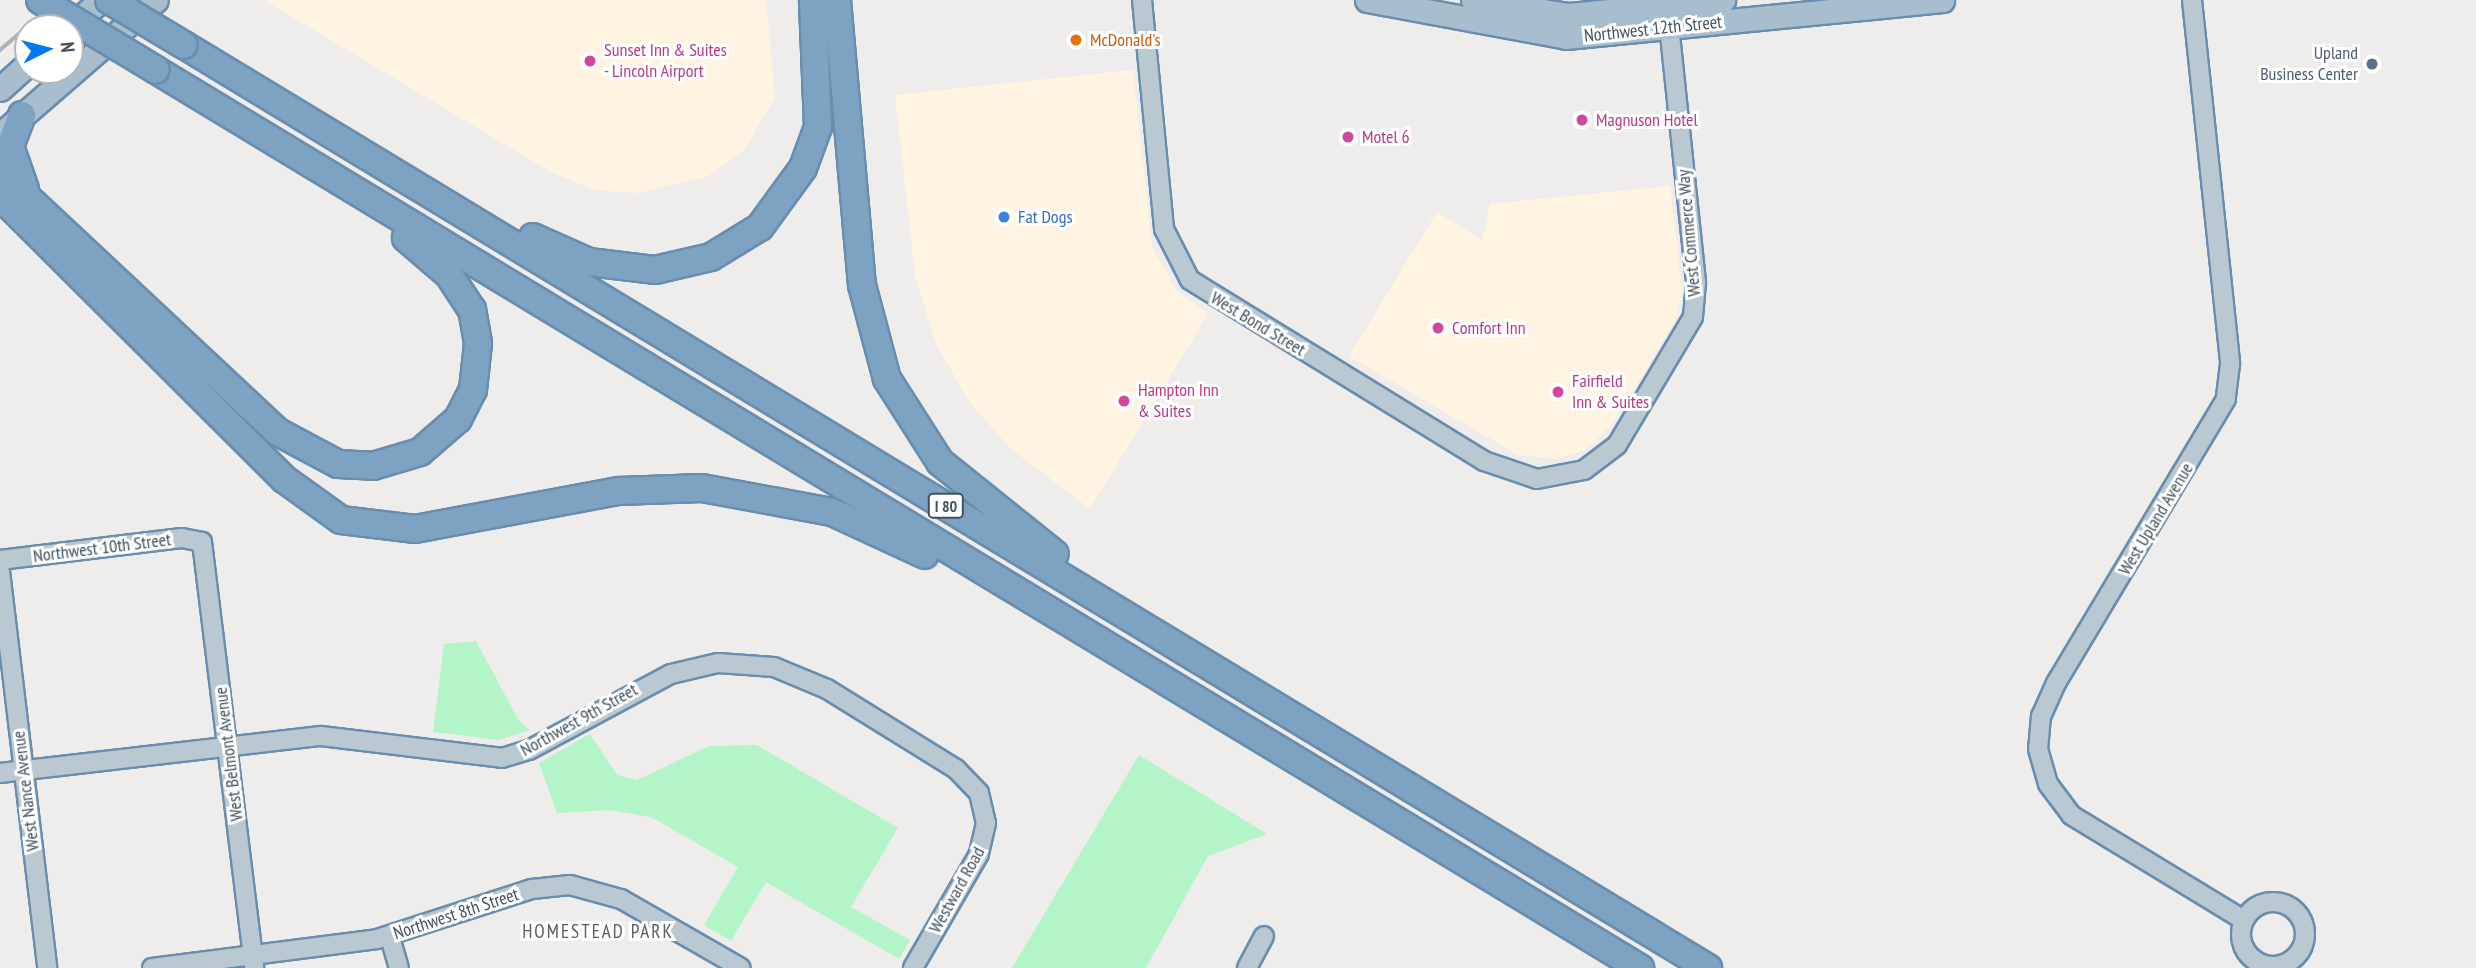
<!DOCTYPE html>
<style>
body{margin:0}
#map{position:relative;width:2476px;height:968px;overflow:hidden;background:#efecec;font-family:"PT Sans Narrow",sans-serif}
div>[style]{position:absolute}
.commercial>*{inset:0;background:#fef4e1}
.green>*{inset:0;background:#b3f4c9}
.roads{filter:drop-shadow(2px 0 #688dae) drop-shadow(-2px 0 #688dae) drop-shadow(0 2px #688dae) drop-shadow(0 -2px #688dae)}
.minor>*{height:18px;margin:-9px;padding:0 9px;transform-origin:9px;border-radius:9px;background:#bac8d1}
.minor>.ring{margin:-9px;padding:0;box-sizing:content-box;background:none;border:18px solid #bac8d1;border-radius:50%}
.major>*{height:23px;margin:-11.5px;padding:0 11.5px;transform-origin:11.5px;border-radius:11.5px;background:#a8becf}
.highway>*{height:26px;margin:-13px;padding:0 13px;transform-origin:13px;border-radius:13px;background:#7da2c2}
.rail>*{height:3.5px;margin:-1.75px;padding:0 1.75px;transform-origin:1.75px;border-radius:1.75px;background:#adb2b8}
.bridges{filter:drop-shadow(2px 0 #688dae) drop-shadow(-2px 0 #688dae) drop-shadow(0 2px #688dae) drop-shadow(0 -2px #688dae)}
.highway-bridge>*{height:26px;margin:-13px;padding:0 13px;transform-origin:13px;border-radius:13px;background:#7da2c2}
.dots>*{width:19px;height:19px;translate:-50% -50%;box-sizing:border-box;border:4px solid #fff;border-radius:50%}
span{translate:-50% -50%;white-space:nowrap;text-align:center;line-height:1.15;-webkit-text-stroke:6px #fff;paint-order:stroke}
.shield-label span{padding:2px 5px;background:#fff;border:2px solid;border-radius:5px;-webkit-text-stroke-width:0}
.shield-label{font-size:16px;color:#42515c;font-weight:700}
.street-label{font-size:18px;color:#42515c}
.food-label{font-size:18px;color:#c56008}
.left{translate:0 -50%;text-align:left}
.hotel-label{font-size:18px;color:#b23c85}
.service-label{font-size:18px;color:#4e5e75}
.right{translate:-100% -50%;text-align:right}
.shop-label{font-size:18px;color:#366cbe}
.neighbourhood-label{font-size:19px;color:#585d62;letter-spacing:2px}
.north{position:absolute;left:14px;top:14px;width:70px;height:70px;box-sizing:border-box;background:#fff;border:2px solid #b3b9be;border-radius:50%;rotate:84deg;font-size:19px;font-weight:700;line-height:28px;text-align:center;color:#42515c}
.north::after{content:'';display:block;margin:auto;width:24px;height:32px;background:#0278f3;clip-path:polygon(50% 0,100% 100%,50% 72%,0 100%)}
</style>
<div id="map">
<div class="commercial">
<i style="clip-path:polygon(264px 0,766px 0,775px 97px,745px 149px,707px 177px,636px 193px,595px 190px,551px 172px)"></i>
<i style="clip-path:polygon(1133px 70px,1152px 247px,1176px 290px,1208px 314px,1090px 509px,1011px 449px,968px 400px,935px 342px,915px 275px,895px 95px)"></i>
<i style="clip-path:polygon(1670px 186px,1682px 290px,1676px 319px,1613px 424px,1585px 450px,1557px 459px,1518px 455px,1349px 356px,1437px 212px,1482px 240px,1490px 204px)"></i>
</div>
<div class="green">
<i style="clip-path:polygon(476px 641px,519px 721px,530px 730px,498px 740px,433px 732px,444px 644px)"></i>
<i style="clip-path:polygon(590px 734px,617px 775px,637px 780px,709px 746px,757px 745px,898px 828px,851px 907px,910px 940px,899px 959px,766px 882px,731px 941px,704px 925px,738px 867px,651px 817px,610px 810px,557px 813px,539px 763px)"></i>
<i style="clip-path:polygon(1139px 755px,1267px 834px,1208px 856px,1146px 968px,1012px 968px)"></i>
</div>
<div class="roads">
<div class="minor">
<i style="left:1142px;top:0;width:230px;rotate:84.5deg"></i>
<i style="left:1164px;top:229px;width:57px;rotate:63deg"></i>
<i style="left:1190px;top:280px;width:345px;rotate:31.6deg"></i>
<i style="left:1484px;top:461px;width:56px;rotate:18.8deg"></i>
<i style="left:1537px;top:479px;width:48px;rotate:-10.8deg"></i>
<i style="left:1584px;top:470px;width:41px;rotate:-37.1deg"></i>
<i style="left:1617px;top:445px;width:149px;rotate:-59.3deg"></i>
<i style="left:1693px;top:317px;width:35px;rotate:-85deg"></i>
<i style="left:1696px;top:282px;width:269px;rotate:-96deg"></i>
<i style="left:2192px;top:0;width:366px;rotate:84deg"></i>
<i style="left:2230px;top:364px;width:35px;rotate:97deg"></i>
<i style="left:2226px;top:399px;width:331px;rotate:120.9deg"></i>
<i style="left:2056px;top:683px;width:36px;rotate:114deg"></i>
<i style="left:2041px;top:716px;width:33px;rotate:95deg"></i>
<i style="left:2038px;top:749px;width:36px;rotate:74deg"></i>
<i style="left:2048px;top:784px;width:39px;rotate:53deg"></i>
<i style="left:2071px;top:815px;width:202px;rotate:31.3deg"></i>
<i style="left:0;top:560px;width:183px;rotate:-6.9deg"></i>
<i style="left:182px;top:538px;width:20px;rotate:11deg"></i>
<i style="left:202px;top:542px;width:429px;rotate:83deg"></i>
<i style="left:0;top:571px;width:400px;rotate:83.2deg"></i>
<i style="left:0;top:773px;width:323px;rotate:-6.6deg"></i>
<i style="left:321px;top:736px;width:182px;rotate:6.9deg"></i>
<i style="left:502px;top:758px;width:28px;rotate:-17deg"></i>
<i style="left:529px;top:750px;width:161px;rotate:-28.2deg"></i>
<i style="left:671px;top:674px;width:48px;rotate:-13.2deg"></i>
<i style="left:718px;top:663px;width:56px;rotate:4.1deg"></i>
<i style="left:774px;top:667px;width:57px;rotate:22.5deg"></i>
<i style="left:827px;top:689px;width:152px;rotate:31.8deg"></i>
<i style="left:956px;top:769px;width:33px;rotate:46deg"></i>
<i style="left:979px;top:793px;width:31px;rotate:77deg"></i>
<i style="left:986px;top:823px;width:32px;rotate:103deg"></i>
<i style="left:979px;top:854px;width:132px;rotate:120.1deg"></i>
<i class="ring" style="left:2241px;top:902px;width:46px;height:46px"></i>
<i style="left:390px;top:937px;width:32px;rotate:74deg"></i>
<i style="left:152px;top:968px;width:227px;rotate:-7.3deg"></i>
<i style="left:377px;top:939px;width:163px;rotate:-17.9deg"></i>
<i style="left:532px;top:889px;width:38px;rotate:-6deg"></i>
<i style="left:570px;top:885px;width:53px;rotate:15.4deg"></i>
<i style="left:621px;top:899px;width:138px;rotate:29.9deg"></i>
<i style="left:1247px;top:968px;width:36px;rotate:-62deg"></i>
</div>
<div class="major">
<i style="left:1367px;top:0;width:202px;rotate:10.5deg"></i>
<i style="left:1566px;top:37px;width:378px;rotate:-5.6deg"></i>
<i style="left:1473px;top:0;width:97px;rotate:8.9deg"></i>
<i style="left:1569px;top:15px;width:155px;rotate:-5.6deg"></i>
<i style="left:69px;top:28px;width:43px;rotate:-41.2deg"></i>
<i style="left:0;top:89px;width:38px;rotate:-42deg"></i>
<i style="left:0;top:135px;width:206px;rotate:-40.9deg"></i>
</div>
<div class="highway">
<i style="left:837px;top:0;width:286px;rotate:85deg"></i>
<i style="left:862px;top:285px;width:97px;rotate:75.1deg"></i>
<i style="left:887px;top:379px;width:98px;rotate:57.4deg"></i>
<i style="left:940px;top:462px;width:147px;rotate:38.7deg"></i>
<i style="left:184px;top:45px;width:1782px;rotate:31.2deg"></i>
<i style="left:156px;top:70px;width:1735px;rotate:31.18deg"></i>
<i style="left:22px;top:115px;width:33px;rotate:111deg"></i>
<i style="left:10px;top:146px;width:46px;rotate:70.8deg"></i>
<i style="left:0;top:172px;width:381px;rotate:43.1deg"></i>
<i style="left:278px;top:432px;width:68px;rotate:28.1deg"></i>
<i style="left:338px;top:464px;width:35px;rotate:3deg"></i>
<i style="left:373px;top:466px;width:49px;rotate:-16.6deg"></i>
<i style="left:420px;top:452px;width:50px;rotate:-41deg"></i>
<i style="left:458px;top:419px;width:33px;rotate:-63deg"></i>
<i style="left:473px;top:390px;width:47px;rotate:-83.9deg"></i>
<i style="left:478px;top:343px;width:34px;rotate:-100deg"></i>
<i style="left:472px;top:310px;width:42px;rotate:-123.3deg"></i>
<i style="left:449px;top:275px;width:57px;rotate:-139.3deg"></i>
<i style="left:0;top:196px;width:401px;rotate:44.9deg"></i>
<i style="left:284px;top:479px;width:70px;rotate:35.7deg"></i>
<i style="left:341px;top:520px;width:75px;rotate:6.9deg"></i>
<i style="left:415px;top:529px;width:208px;rotate:-10.6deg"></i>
<i style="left:619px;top:491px;width:83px;rotate:-2.1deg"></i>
<i style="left:702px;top:488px;width:132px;rotate:10.5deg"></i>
<i style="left:832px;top:512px;width:102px;rotate:24.8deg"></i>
<i style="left:533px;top:237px;width:61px;rotate:24.1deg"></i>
<i style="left:589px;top:262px;width:66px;rotate:6.9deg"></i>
<i style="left:655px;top:270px;width:57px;rotate:-13.1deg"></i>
<i style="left:711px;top:257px;width:57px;rotate:-31.5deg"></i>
<i style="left:760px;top:227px;width:73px;rotate:-53.9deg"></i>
<i style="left:803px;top:168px;width:44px;rotate:-69.9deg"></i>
<i style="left:818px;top:127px;width:127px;rotate:-92.3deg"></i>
</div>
</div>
<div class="rail">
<i style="left:0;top:50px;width:77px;rotate:-40.3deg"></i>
</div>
<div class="bridges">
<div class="highway-bridge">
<i style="left:40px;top:0;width:135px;rotate:31.1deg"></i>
<i style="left:109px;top:0;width:87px;rotate:31deg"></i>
</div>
</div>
<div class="dots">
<i style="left:1076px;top:40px;background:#e8710a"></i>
<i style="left:590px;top:61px;background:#d1479c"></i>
<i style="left:2372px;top:64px;background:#5c6f8a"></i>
<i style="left:1582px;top:120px;background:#d1479c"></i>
<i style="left:1348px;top:137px;background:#d1479c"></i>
<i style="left:1004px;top:217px;background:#3f7fe0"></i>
<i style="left:1438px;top:328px;background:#d1479c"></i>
<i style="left:1558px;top:392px;background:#d1479c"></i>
<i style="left:1124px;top:401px;background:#d1479c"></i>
</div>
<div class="shield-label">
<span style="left:946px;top:506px">I 80</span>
</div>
<div class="street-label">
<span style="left:1653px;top:29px;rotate:-6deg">Northwest 12th Street</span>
<span style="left:1689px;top:233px;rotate:-95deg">West Commerce Way</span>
<span style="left:1258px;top:324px;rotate:31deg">West Bond Street</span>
<span style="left:2156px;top:519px;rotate:-59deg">West Upland Avenue</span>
<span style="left:102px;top:548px;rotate:-7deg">Northwest 10th Street</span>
<span style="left:579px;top:720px;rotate:-29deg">Northwest 9th Street</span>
<span style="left:229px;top:754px;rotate:-97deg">West Belmont Avenue</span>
<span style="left:26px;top:791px;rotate:-97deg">West Nance Avenue</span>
<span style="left:957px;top:890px;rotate:-61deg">Westward Road</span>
<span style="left:456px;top:914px;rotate:-18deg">Northwest 8th Street</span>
</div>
<div class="food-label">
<span class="left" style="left:1090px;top:40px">McDonald's</span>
</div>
<div class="hotel-label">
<span class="left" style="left:604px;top:61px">Sunset Inn &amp; Suites<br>- Lincoln Airport</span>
<span class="left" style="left:1596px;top:120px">Magnuson Hotel</span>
<span class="left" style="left:1362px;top:137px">Motel 6</span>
<span class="left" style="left:1452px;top:328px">Comfort Inn</span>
<span class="left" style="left:1572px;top:392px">Fairfield<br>Inn &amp; Suites</span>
<span class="left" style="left:1138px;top:401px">Hampton Inn<br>&amp; Suites</span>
</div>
<div class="service-label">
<span class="right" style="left:2358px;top:64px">Upland<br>Business Center</span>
</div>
<div class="shop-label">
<span class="left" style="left:1018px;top:217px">Fat Dogs</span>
</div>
<div class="neighbourhood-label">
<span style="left:598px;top:932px">HOMESTEAD PARK</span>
</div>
<div class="north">N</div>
</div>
